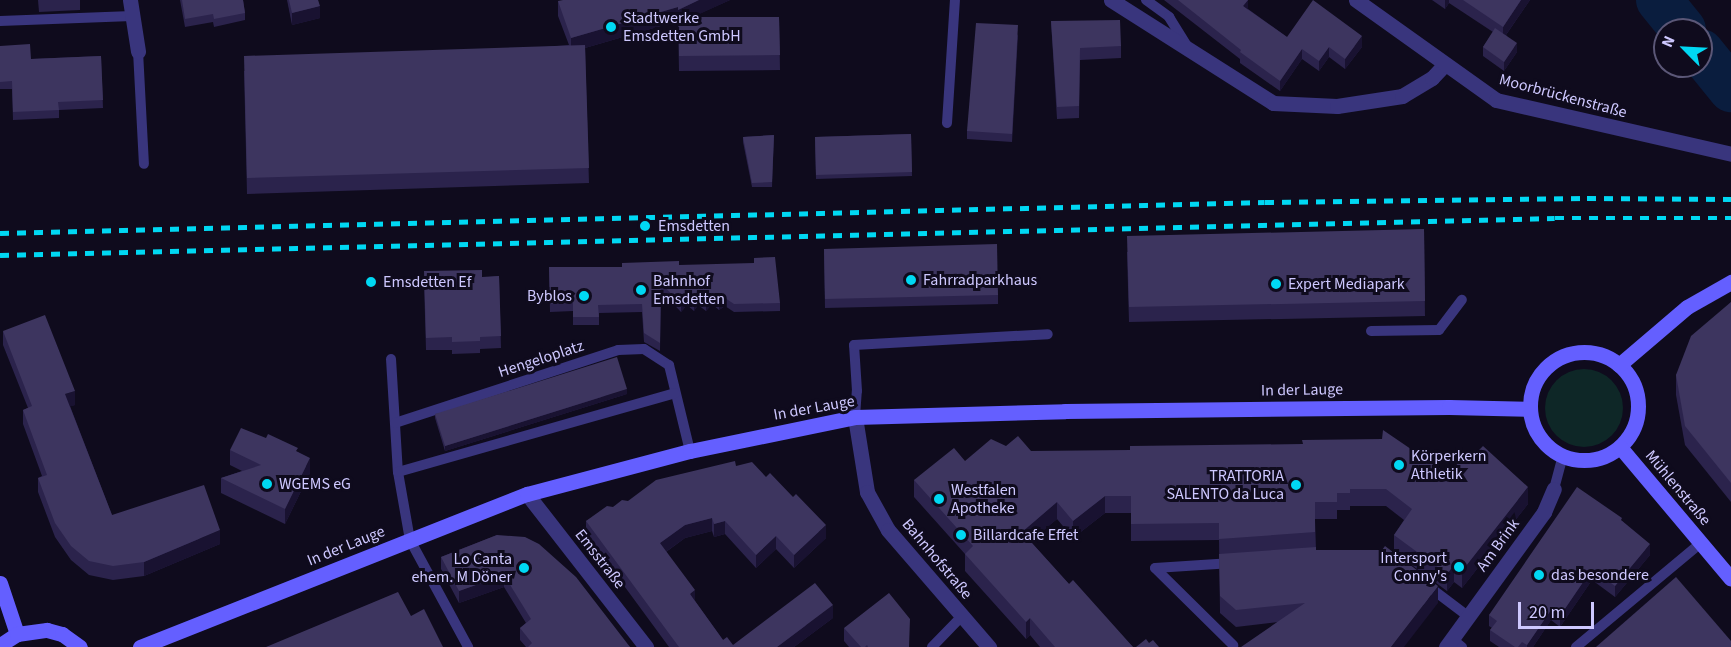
<!DOCTYPE html>
<meta charset="utf-8">
<style>
body{margin:0}
#map{position:relative;width:1731px;height:647px;overflow:hidden;background:#0f0b1d;font-family:"Source Sans 3",sans-serif}
div>[style]{position:absolute}
.green>*{inset:0;background:#0e2727}
.round{border-radius:50%}
.river>*{height:46px;margin:-23px;padding:0 23px;transform-origin:23px;border-radius:23px;background:#0a1d3e}
.lane>*{height:10px;margin:-5px;padding:0 5px;transform-origin:5px;border-radius:5px;background:#39357d}
.street>*{height:15px;margin:-7.5px;padding:0 7.5px;transform-origin:7.5px;border-radius:7.5px;background:#39357d}
.secondary>*{height:15px;margin:-7.5px;padding:0 7.5px;transform-origin:7.5px;border-radius:7.5px;background:#645fff}
.secondary>.ring{margin:-7.5px;padding:0;box-sizing:content-box;background:none;border:15px solid #645fff;border-radius:50%}
.rail>*{height:4.5px;margin-top:-2.25px;transform-origin:0;background:repeating-linear-gradient(90deg,#00d8f3 0 9px,transparent 0 17px)}
.wall>*{inset:0;background:#2b234c}
.shaded-wall>*{inset:0;background:#191231}
.building>*{inset:0;background:#3d355f}
.dots>*{width:16px;height:16px;translate:-50% -50%;box-sizing:border-box;border:3px solid #0f0b1d;border-radius:50%}
span{translate:-50% -50%;white-space:nowrap;text-align:center;line-height:1.15;-webkit-text-stroke:6px #0f0b1d;paint-order:stroke}
.poi-label{font-size:16px;color:#cec8ff}
.left{translate:0 -50%;text-align:left}
.right{translate:-100% -50%;text-align:right}
.street-label{font-size:16px;color:#cec8ff}
.north{position:absolute;left:1653px;top:18px;width:60px;height:60px;box-sizing:border-box;background:#0f0b1d;border:2px solid #5b5777;border-radius:50%;rotate:294deg;font-size:16px;font-weight:700;line-height:24px;text-align:center;color:#cec8ff}
.north::after{content:'';display:block;margin:auto;width:21px;height:27px;background:#00d8f3;clip-path:polygon(50% 0,100% 100%,50% 72%,0 100%)}
.scale{position:absolute;left:1518px;top:602px;width:76px;height:27px;box-sizing:border-box;border:3px solid #cec8ff;border-top:0;padding-left:8px;font-size:18px;line-height:21px;white-space:nowrap;color:#cec8ff;-webkit-text-stroke:4px #0f0b1d;paint-order:stroke}
</style>
<div id="map">
<div class="green">
<i class="round" style="left:1545px;top:369px;width:78px;height:78px"></i>
</div>
<div class="river">
<i style="left:1659px;top:0;width:38px;rotate:51deg"></i>
<i style="left:1701px;top:52px;width:48px;rotate:51deg"></i>
</div>
<div class="lane">
<i style="left:1146px;top:0;width:29px;rotate:36deg"></i>
<i style="left:1169px;top:17px;width:34px;rotate:58deg"></i>
<i style="left:0;top:21px;width:132px;rotate:-2.2deg"></i>
<i style="left:138px;top:51px;width:113px;rotate:87deg"></i>
<i style="left:947px;top:123px;width:123px;rotate:-86.3deg"></i>
<i style="left:1371px;top:331px;width:68px;rotate:-0.8deg"></i>
<i style="left:1439px;top:330px;width:38px;rotate:-53deg"></i>
<i style="left:391px;top:359px;width:113px;rotate:86.5deg"></i>
<i style="left:398px;top:472px;width:69px;rotate:80deg"></i>
<i style="left:410px;top:540px;width:122px;rotate:61.5deg"></i>
<i style="left:855px;top:417px;width:26px;rotate:-86deg"></i>
<i style="left:857px;top:391px;width:46px;rotate:-93.7deg"></i>
<i style="left:854px;top:345px;width:194px;rotate:-3.2deg"></i>
<i style="left:395px;top:423px;width:235px;rotate:-18.1deg"></i>
<i style="left:618px;top:350px;width:26px;rotate:-2deg"></i>
<i style="left:644px;top:349px;width:30px;rotate:33deg"></i>
<i style="left:669px;top:365px;width:89px;rotate:76.3deg"></i>
<i style="left:398px;top:472px;width:288px;rotate:-15.9deg"></i>
<i style="left:1554px;top:489px;width:34px;rotate:-75deg"></i>
<i style="left:1232px;top:563px;width:77px;rotate:176.3deg"></i>
<i style="left:1155px;top:568px;width:110px;rotate:44.6deg"></i>
<i style="left:1428px;top:586px;width:51px;rotate:37.1deg"></i>
<i style="left:1452px;top:639px;width:13px;rotate:39deg"></i>
<i style="left:932px;top:647px;width:43px;rotate:-45.9deg"></i>
<i style="left:1576px;top:647px;width:163px;rotate:-39.8deg"></i>
</div>
<div class="street">
<i style="left:130px;top:0;width:52px;rotate:81.1deg"></i>
<i style="left:1111px;top:0;width:192px;rotate:32.4deg"></i>
<i style="left:1273px;top:103px;width:64px;rotate:2.7deg"></i>
<i style="left:1337px;top:106px;width:66px;rotate:-8.7deg"></i>
<i style="left:1402px;top:96px;width:35px;rotate:-31deg"></i>
<i style="left:1432px;top:78px;width:18px;rotate:-47deg"></i>
<i style="left:1356px;top:0;width:172px;rotate:35.5deg"></i>
<i style="left:1496px;top:100px;width:241px;rotate:12.9deg"></i>
<i style="left:855px;top:417px;width:76px;rotate:80.9deg"></i>
<i style="left:867px;top:492px;width:43px;rotate:61.1deg"></i>
<i style="left:888px;top:530px;width:155px;rotate:49.2deg"></i>
<i style="left:527px;top:494px;width:194px;rotate:52.1deg"></i>
<i style="left:1446px;top:647px;width:167px;rotate:-54deg"></i>
<i style="left:1544px;top:512px;width:25px;rotate:-67deg"></i>
</div>
<div class="secondary">
<i class="ring" style="left:1530px;top:352px;width:93px;height:93px"></i>
<i style="left:1619px;top:365px;width:89px;rotate:-40.5deg"></i>
<i style="left:1687px;top:307px;width:51px;rotate:-29.6deg"></i>
<i style="left:1620px;top:447px;width:172px;rotate:49.9deg"></i>
<i style="left:0;top:583px;width:54px;rotate:71.6deg"></i>
<i style="left:0;top:645px;width:20px;rotate:-33deg"></i>
<i style="left:17px;top:634px;width:30px;rotate:-8deg"></i>
<i style="left:47px;top:630px;width:16px;rotate:15deg"></i>
<i style="left:62px;top:634px;width:22px;rotate:36deg"></i>
<i style="left:140px;top:647px;width:416px;rotate:-21.6deg"></i>
<i style="left:527px;top:494px;width:169px;rotate:-14.8deg"></i>
<i style="left:690px;top:451px;width:168px;rotate:-11.6deg"></i>
<i style="left:855px;top:417px;width:210px;rotate:-1.6deg"></i>
<i style="left:1065px;top:411px;width:384px;rotate:-0.6deg"></i>
<i style="left:1449px;top:407px;width:81px;rotate:1.4deg"></i>
</div>
<div class="rail">
<i style="left:0;top:233px;width:1265px;rotate:-1.4deg"></i>
<i style="left:1265px;top:202px;width:322px;rotate:-0.7deg"></i>
<i style="left:1587px;top:198px;width:144px;rotate:0.4deg"></i>
<i style="left:0;top:255px;width:1555px;rotate:-1.36deg"></i>
<i style="left:1555px;top:218px;width:176px"></i>
</div>
<div class="wall">
<i style="clip-path:polygon(38px 0,80px 0,80px 10px,39px 12px)"></i>
<i style="clip-path:polygon(180px 0,243px 0,245px 13px,245px 20px,214px 27px,213px 22px,185px 27px)"></i>
<i style="clip-path:polygon(287px 0,318px 0,320px 18px,292px 25px)"></i>
<i style="clip-path:polygon(730px 0,692px 17px,779px 17px,780px 70px,679px 71px,678px 21px,585px 48px,589px 183px,247px 194px,244px 71px,569px 45px,558px 16px,558px 1px)"></i>
<i style="clip-path:polygon(1164px 0,1248px 0,1248px 9px,1287px 37px,1362px 47px,1345px 69px,1329px 57px,1319px 71px,1302px 59px,1280px 91px,1240px 63px,1240px 59px)"></i>
<i style="clip-path:polygon(1432px 0,1530px 0,1506px 35px,1517px 52px,1504px 71px,1483px 56px,1483px 47px,1493px 32px,1449px 3px,1445px 9px)"></i>
<i style="clip-path:polygon(1051px 21px,1121px 46px,1121px 58px,1080px 60px,1079px 118px,1057px 119px)"></i>
<i style="clip-path:polygon(1018px 34px,1012px 142px,967px 139px,967px 131px)"></i>
<i style="clip-path:polygon(0 46px,31px 59px,101px 56px,103px 108px,59px 110px,59px 118px,13px 120px,12px 89px,0 89px)"></i>
<i style="clip-path:polygon(911px 134px,912px 176px,816px 179px,815px 137px)"></i>
<i style="clip-path:polygon(774px 135px,772px 187px,752px 187px,743px 142px,743px 137px)"></i>
<i style="clip-path:polygon(1424px 229px,1425px 316px,1129px 322px,1127px 252px)"></i>
<i style="clip-path:polygon(824px 249px,998px 295px,998px 304px,825px 308px)"></i>
<i style="clip-path:polygon(679px 265px,780px 303px,780px 311px,734px 312px,725px 306px,719px 310px,712px 304px,706px 311px,698px 305px,694px 311px,687px 305px,681px 312px,661px 291px,660px 351px,644px 342px,642px 312px,599px 313px,599px 325px,573px 325px,573px 311px,550px 312px,549px 267px,622px 267px)"></i>
<i style="clip-path:polygon(499px 276px,501px 348px,480px 349px,480px 353px,452px 354px,452px 350px,426px 350px,424px 283px)"></i>
<i style="clip-path:polygon(1731px 302px,1731px 502px,1685px 445px,1676px 395px,1676px 375px)"></i>
<i style="clip-path:polygon(3px 331px,75px 405px,70px 406px,112px 515px,220px 544px,144px 576px,113px 580px,89px 575px,71px 560px,55px 537px,38px 492px,38px 478px,42px 476px,23px 424px,23px 410px,28px 408px,3px 345px)"></i>
<i style="clip-path:polygon(627px 394px,445px 451px,435px 418px,435px 414px)"></i>
<i style="clip-path:polygon(1006px 446px,1031px 451px,1449px 475px,1528px 504px,1462px 588px,1454px 582px,1447px 591px,1394px 552px,1394px 535px,1404px 520px,1386px 506px,1350px 506px,1350px 510px,1337px 510px,1337px 519px,1315px 519px,1316px 550px,1438px 603px,1236px 627px,1220px 613px,1219px 540px,1131px 541px,1131px 513px,1105px 513px,1073px 538px,1057px 519px,1030px 541px,1069px 584px,1133px 647px,1040px 647px,1030px 635px,1026px 639px,965px 571px,965px 554px,914px 497px,914px 480px)"></i>
<i style="clip-path:polygon(230px 450px,298px 452px,310px 473px,285px 524px,221px 493px,221px 478px,242px 471px,230px 465px)"></i>
<i style="clip-path:polygon(736px 466px,826px 538px,794px 568px,776px 549px,756px 568px,725px 534px,714px 537px,712px 531px,685px 538px,666px 552px,695px 601px,723px 640px,733px 645px,833px 618px,794px 647px,669px 647px,586px 534px,586px 521px,613px 507px,628px 501px)"></i>
<i style="clip-path:polygon(1622px 521px,1650px 555px,1615px 597px,1592px 580px,1560px 627px,1551px 620px,1533px 647px,1499px 647px,1490px 641px,1490px 630px,1492px 628px,1489px 626px,1489px 615px)"></i>
<i style="clip-path:polygon(497px 535px,630px 647px,526px 647px,520px 640px,520px 628px,526px 623px,504px 587px,459px 603px,441px 569px,441px 557px)"></i>
<i style="clip-path:polygon(844px 628px,909px 647px,849px 647px,844px 641px)"></i>
</div>
<div class="shaded-wall">
<i style="clip-path:polygon(699px 0,730px 0,678px 24px,678px 10px)"></i>
<i style="clip-path:polygon(1248px 0,1248px 11px,1243px 6px)"></i>
<i style="clip-path:polygon(1445px 0,1449px 0,1449px 3px,1445px 9px)"></i>
<i style="clip-path:polygon(1521px 0,1530px 0,1503px 39px,1503px 27px)"></i>
<i style="clip-path:polygon(320px 6px,320px 18px,292px 25px,292px 13px)"></i>
<i style="clip-path:polygon(678px 7px,678px 21px,571px 52px,571px 38px)"></i>
<i style="clip-path:polygon(1362px 36px,1362px 47px,1345px 69px,1345px 59px)"></i>
<i style="clip-path:polygon(1517px 43px,1517px 52px,1504px 71px,1504px 62px)"></i>
<i style="clip-path:polygon(1329px 47px,1329px 57px,1319px 71px,1319px 61px)"></i>
<i style="clip-path:polygon(1302px 49px,1302px 59px,1280px 91px,1280px 81px)"></i>
<i style="clip-path:polygon(712px 296px,712px 304px,706px 311px,706px 303px)"></i>
<i style="clip-path:polygon(687px 297px,687px 305px,681px 312px,681px 304px)"></i>
<i style="clip-path:polygon(698px 297px,698px 305px,694px 311px,694px 303px)"></i>
<i style="clip-path:polygon(725px 298px,725px 306px,719px 310px,719px 302px)"></i>
<i style="clip-path:polygon(627px 389px,627px 394px,445px 451px,445px 446px)"></i>
<i style="clip-path:polygon(75px 391px,75px 405px,65px 408px,65px 394px)"></i>
<i style="clip-path:polygon(310px 458px,310px 473px,285px 524px,285px 509px)"></i>
<i style="clip-path:polygon(1528px 487px,1528px 504px,1462px 588px,1462px 571px)"></i>
<i style="clip-path:polygon(1105px 496px,1105px 513px,1073px 538px,1073px 521px)"></i>
<i style="clip-path:polygon(1057px 502px,1057px 519px,1022px 549px,1022px 532px)"></i>
<i style="clip-path:polygon(712px 518px,712px 531px,685px 538px,660px 556px,660px 543px,685px 525px)"></i>
<i style="clip-path:polygon(725px 521px,725px 534px,714px 537px,714px 524px)"></i>
<i style="clip-path:polygon(826px 525px,826px 538px,794px 568px,794px 555px)"></i>
<i style="clip-path:polygon(220px 530px,220px 544px,144px 576px,144px 562px)"></i>
<i style="clip-path:polygon(776px 536px,776px 549px,756px 568px,756px 555px)"></i>
<i style="clip-path:polygon(1650px 544px,1650px 555px,1615px 597px,1615px 586px)"></i>
<i style="clip-path:polygon(1454px 565px,1454px 582px,1447px 591px,1447px 574px)"></i>
<i style="clip-path:polygon(1592px 569px,1592px 580px,1560px 627px,1560px 616px)"></i>
<i style="clip-path:polygon(504px 575px,504px 587px,459px 603px,459px 591px)"></i>
<i style="clip-path:polygon(1438px 586px,1438px 603px,1404px 647px,1391px 647px)"></i>
<i style="clip-path:polygon(695px 590px,695px 603px,690px 594px)"></i>
<i style="clip-path:polygon(833px 605px,833px 618px,794px 647px,777px 647px)"></i>
<i style="clip-path:polygon(1551px 610px,1551px 620px,1533px 647px,1527px 647px,1527px 645px)"></i>
<i style="clip-path:polygon(1030px 618px,1030px 635px,1026px 639px,1026px 622px)"></i>
</div>
<div class="building">
<i style="clip-path:polygon(182px 0,243px 0,245px 13px,214px 19px,213px 14px,185px 19px)"></i>
<i style="clip-path:polygon(289px 0,318px 0,320px 6px,292px 13px)"></i>
<i style="clip-path:polygon(563px 0,699px 0,678px 10px,678px 7px,571px 38px,558px 1px)"></i>
<i style="clip-path:polygon(1178px 0,1248px 0,1243px 6px,1287px 37px,1313px 0,1362px 36px,1345px 59px,1329px 47px,1319px 61px,1302px 49px,1280px 81px,1240px 52px,1241px 50px)"></i>
<i style="clip-path:polygon(1463px 0,1521px 0,1503px 27px)"></i>
<i style="clip-path:polygon(679px 17px,779px 17px,780px 55px,679px 56px)"></i>
<i style="clip-path:polygon(1120px 20px,1121px 46px,1080px 48px,1079px 106px,1057px 107px,1051px 21px)"></i>
<i style="clip-path:polygon(976px 23px,1018px 25px,1012px 134px,967px 131px)"></i>
<i style="clip-path:polygon(1495px 28px,1517px 43px,1504px 62px,1483px 47px)"></i>
<i style="clip-path:polygon(30px 44px,31px 59px,101px 56px,103px 100px,58px 102px,59px 110px,13px 112px,12px 81px,0 82px,0 46px)"></i>
<i style="clip-path:polygon(585px 45px,589px 168px,247px 178px,244px 56px)"></i>
<i style="clip-path:polygon(911px 134px,912px 172px,816px 175px,815px 137px)"></i>
<i style="clip-path:polygon(774px 135px,772px 182px,752px 183px,743px 137px)"></i>
<i style="clip-path:polygon(1424px 229px,1425px 301px,1129px 307px,1127px 236px)"></i>
<i style="clip-path:polygon(997px 244px,998px 295px,825px 299px,824px 249px)"></i>
<i style="clip-path:polygon(775px 257px,780px 303px,734px 304px,725px 298px,719px 302px,712px 296px,706px 303px,698px 297px,694px 303px,687px 297px,681px 304px,661px 283px,660px 343px,644px 333px,642px 304px,598px 305px,599px 317px,573px 317px,573px 303px,550px 304px,549px 267px,622px 267px,622px 263px,679px 261px,679px 265px,754px 263px,754px 258px)"></i>
<i style="clip-path:polygon(482px 270px,482px 277px,499px 276px,501px 336px,480px 337px,480px 341px,452px 342px,452px 337px,426px 338px,424px 271px)"></i>
<i style="clip-path:polygon(1731px 302px,1731px 483px,1685px 426px,1676px 375px,1691px 336px)"></i>
<i style="clip-path:polygon(45px 315px,75px 391px,65px 394px,112px 515px,204px 485px,220px 530px,144px 562px,113px 566px,89px 561px,71px 546px,55px 523px,38px 478px,47px 475px,23px 410px,32px 406px,3px 331px)"></i>
<i style="clip-path:polygon(617px 357px,627px 389px,445px 446px,435px 414px)"></i>
<i style="clip-path:polygon(241px 428px,266px 438px,268px 434px,298px 448px,296px 451px,310px 458px,285px 509px,221px 478px,261px 465px,230px 450px)"></i>
<i style="clip-path:polygon(1383px 430px,1449px 475px,1467px 451px,1473px 456px,1483px 446px,1528px 487px,1462px 571px,1454px 565px,1447px 574px,1394px 535px,1412px 509px,1386px 489px,1350px 489px,1350px 493px,1337px 493px,1337px 502px,1315px 502px,1315px 532px,1219px 539px,1219px 523px,1131px 524px,1131px 496px,1105px 496px,1073px 521px,1057px 502px,1022px 532px,1069px 584px,1073px 580px,1133px 647px,1055px 647px,1030px 618px,1026px 622px,965px 554px,973px 546px,914px 480px,954px 448px,965px 461px,991px 439px,1006px 446px,1018px 436px,1031px 451px,1130px 450px,1130px 446px,1303px 444px,1302px 440px,1382px 439px)"></i>
<i style="clip-path:polygon(735px 461px,736px 466px,752px 462px,766px 477px,770px 473px,793px 497px,796px 494px,826px 525px,794px 555px,776px 536px,756px 555px,725px 521px,714px 524px,712px 518px,685px 525px,660px 543px,695px 590px,690px 594px,723px 640px,727px 637px,733px 645px,815px 583px,833px 605px,777px 647px,679px 647px,586px 521px,607px 506px,613px 507px,622px 500px,628px 501px,656px 480px)"></i>
<i style="clip-path:polygon(1577px 487px,1622px 518px,1621px 520px,1650px 544px,1615px 586px,1592px 569px,1560px 616px,1551px 610px,1527px 645px,1522px 642px,1518px 647px,1515px 647px,1490px 630px,1497px 621px,1489px 615px)"></i>
<i style="clip-path:polygon(497px 535px,525px 537px,539px 544px,576px 577px,630px 647px,528px 647px,532px 643px,520px 628px,531px 619px,504px 575px,459px 591px,441px 557px)"></i>
<i style="clip-path:polygon(1385px 546px,1438px 586px,1391px 647px,1241px 647px,1305px 603px,1236px 610px,1220px 596px,1219px 554px,1316px 547px,1316px 550px,1382px 550px)"></i>
<i style="clip-path:polygon(1676px 577px,1731px 641px,1731px 647px,1596px 647px)"></i>
<i style="clip-path:polygon(398px 592px,411px 616px,424px 609px,443px 647px,266px 647px)"></i>
<i style="clip-path:polygon(889px 593px,910px 619px,909px 647px,868px 647px,867px 645px,865px 647px,861px 647px,844px 628px)"></i>
<i style="clip-path:polygon(1146px 639px,1149px 643px,1153px 640px,1159px 647px,1136px 647px)"></i>
</div>
<div class="dots">
<i style="left:611px;top:27px;background:#00d8f3"></i>
<i style="left:645px;top:226px;background:#00d8f3"></i>
<i style="left:911px;top:280px;background:#00d8f3"></i>
<i style="left:371px;top:282px;background:#00d8f3"></i>
<i style="left:1276px;top:284px;background:#00d8f3"></i>
<i style="left:641px;top:290px;background:#00d8f3"></i>
<i style="left:584px;top:296px;background:#00d8f3"></i>
<i style="left:1399px;top:465px;background:#00d8f3"></i>
<i style="left:267px;top:484px;background:#00d8f3"></i>
<i style="left:1296px;top:485px;background:#00d8f3"></i>
<i style="left:939px;top:499px;background:#00d8f3"></i>
<i style="left:961px;top:535px;background:#00d8f3"></i>
<i style="left:1459px;top:567px;background:#00d8f3"></i>
<i style="left:524px;top:568px;background:#00d8f3"></i>
<i style="left:1539px;top:575px;background:#00d8f3"></i>
</div>
<div class="poi-label">
<span class="left" style="left:623px;top:27px">Stadtwerke<br>Emsdetten GmbH</span>
<span class="left" style="left:658px;top:226px">Emsdetten</span>
<span class="left" style="left:923px;top:280px">Fahrradparkhaus</span>
<span class="left" style="left:653px;top:290px">Bahnhof<br>Emsdetten</span>
<span class="left" style="left:383px;top:282px">Emsdetten Ef</span>
<span class="left" style="left:1288px;top:284px">Expert Mediapark</span>
<span class="right" style="left:572px;top:296px">Byblos</span>
<span class="left" style="left:1411px;top:465px">Körperkern<br>Athletik</span>
<span class="right" style="left:1284px;top:485px">TRATTORIA<br>SALENTO da Luca</span>
<span class="left" style="left:279px;top:484px">WGEMS eG</span>
<span class="left" style="left:951px;top:499px">Westfalen<br>Apotheke</span>
<span class="left" style="left:973px;top:535px">Billardcafe Effet</span>
<span class="right" style="left:1447px;top:567px">Intersport<br>Conny's</span>
<span class="right" style="left:512px;top:568px">Lo Canta<br>ehem. M Döner</span>
<span class="left" style="left:1551px;top:575px">das besondere</span>
</div>
<div class="street-label">
<span style="left:1563px;top:96px;rotate:15deg">Moorbrückenstraße</span>
<span style="left:541px;top:359px;rotate:-18deg">Hengeloplatz</span>
<span style="left:1302px;top:390px;rotate:-1deg">In der Lauge</span>
<span style="left:814px;top:408px;rotate:-10deg">In der Lauge</span>
<span style="left:1678px;top:488px;rotate:50deg">Mühlenstraße</span>
<span style="left:1498px;top:545px;rotate:-54deg">Am Brink</span>
<span style="left:346px;top:546px;rotate:-22deg">In der Lauge</span>
<span style="left:600px;top:559px;rotate:52deg">Emsstraße</span>
<span style="left:937px;top:559px;rotate:50deg">Bahnhofstraße</span>
</div>
<div class="north">N</div>
<div class="scale">20 m</div>
</div>
